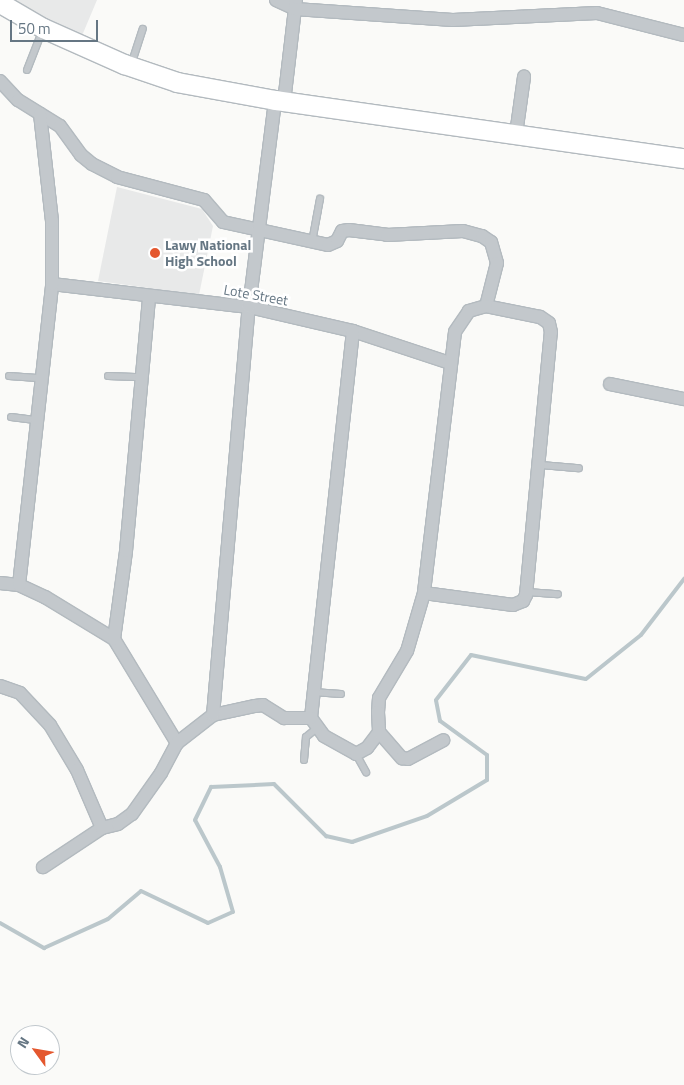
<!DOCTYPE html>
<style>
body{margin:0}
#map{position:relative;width:684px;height:1085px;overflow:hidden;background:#fafaf8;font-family:"Titillium Web",sans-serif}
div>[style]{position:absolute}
.built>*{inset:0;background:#e8e9e9}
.stream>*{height:4px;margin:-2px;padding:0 2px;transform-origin:2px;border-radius:2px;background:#bbc7cb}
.roads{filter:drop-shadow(1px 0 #b3babf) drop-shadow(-1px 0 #b3babf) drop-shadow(0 1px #b3babf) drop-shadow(0 -1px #b3babf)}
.service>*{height:6px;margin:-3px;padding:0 3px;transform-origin:3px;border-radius:3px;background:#c3c8cc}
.minor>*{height:12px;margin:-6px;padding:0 6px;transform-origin:6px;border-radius:6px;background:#c3c8cc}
.secondary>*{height:19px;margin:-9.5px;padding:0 9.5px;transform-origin:9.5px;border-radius:9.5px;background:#fff}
.dots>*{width:14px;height:14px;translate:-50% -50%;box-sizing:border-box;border:2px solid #fff;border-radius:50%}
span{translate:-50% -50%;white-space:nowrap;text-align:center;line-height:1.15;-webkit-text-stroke:5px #fff;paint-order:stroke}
.poi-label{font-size:14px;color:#657683;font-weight:700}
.left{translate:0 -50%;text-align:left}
.street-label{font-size:14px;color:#657683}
.north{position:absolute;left:10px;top:1025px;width:50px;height:50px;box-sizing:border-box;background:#fff;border:1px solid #c1c8cd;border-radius:50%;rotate:302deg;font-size:14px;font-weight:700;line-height:20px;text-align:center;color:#657683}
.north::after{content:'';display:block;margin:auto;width:18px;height:22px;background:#e4572e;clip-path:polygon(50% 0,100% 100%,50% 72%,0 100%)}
.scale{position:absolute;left:10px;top:20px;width:88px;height:22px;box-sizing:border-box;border:2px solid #657683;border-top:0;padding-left:6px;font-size:15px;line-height:18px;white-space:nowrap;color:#657683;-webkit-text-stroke:4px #fff;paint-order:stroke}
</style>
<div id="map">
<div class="built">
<i style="clip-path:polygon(3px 0,97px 0,81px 38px)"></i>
<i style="clip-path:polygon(117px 187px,202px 209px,213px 226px,199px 295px,98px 281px)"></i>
</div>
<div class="stream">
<i style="left:0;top:923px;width:51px;rotate:29.6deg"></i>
<i style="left:44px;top:948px;width:70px;rotate:-24.4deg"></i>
<i style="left:108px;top:919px;width:43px;rotate:-40.3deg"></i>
<i style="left:141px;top:891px;width:74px;rotate:25.5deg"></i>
<i style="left:208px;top:923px;width:27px;rotate:-24deg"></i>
<i style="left:233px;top:912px;width:47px;rotate:-106.1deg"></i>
<i style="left:220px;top:867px;width:53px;rotate:-118deg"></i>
<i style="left:195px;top:820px;width:37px;rotate:-64deg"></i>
<i style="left:211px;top:787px;width:63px;rotate:-2.7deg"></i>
<i style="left:274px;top:784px;width:74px;rotate:45deg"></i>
<i style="left:326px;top:836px;width:27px;rotate:13deg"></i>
<i style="left:352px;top:842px;width:79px;rotate:-19.1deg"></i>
<i style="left:427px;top:816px;width:70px;rotate:-31deg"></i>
<i style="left:487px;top:780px;width:25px;rotate:-90deg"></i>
<i style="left:487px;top:755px;width:58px;rotate:-144.1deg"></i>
<i style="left:440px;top:721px;width:21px;rotate:-101deg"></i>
<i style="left:436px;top:700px;width:57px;rotate:-52.1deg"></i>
<i style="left:471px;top:655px;width:117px;rotate:11.8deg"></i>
<i style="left:586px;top:679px;width:70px;rotate:-38.7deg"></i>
<i style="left:641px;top:635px;width:71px;rotate:-52.5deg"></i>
</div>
<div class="roads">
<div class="service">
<i style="left:131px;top:65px;width:38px;rotate:-72deg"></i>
<i style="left:27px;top:70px;width:44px;rotate:-68.7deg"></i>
<i style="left:312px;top:242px;width:44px;rotate:-79.5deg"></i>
<i style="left:9px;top:376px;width:32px;rotate:4deg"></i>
<i style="left:108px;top:376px;width:34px;rotate:2deg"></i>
<i style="left:11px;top:417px;width:26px;rotate:7deg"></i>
<i style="left:541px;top:465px;width:38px;rotate:5deg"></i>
<i style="left:527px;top:592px;width:31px;rotate:4deg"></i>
<i style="left:313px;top:692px;width:28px;rotate:4deg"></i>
<i style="left:356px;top:754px;width:21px;rotate:61deg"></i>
<i style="left:304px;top:760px;width:23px;rotate:-85deg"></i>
<i style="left:306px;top:737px;width:14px;rotate:-39deg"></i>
</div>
<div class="minor">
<i style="left:276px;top:0;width:21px;rotate:25deg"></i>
<i style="left:295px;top:9px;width:9px;rotate:-84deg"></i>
<i style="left:0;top:81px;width:26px;rotate:47deg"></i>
<i style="left:18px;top:100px;width:49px;rotate:31.8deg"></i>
<i style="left:60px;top:126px;width:36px;rotate:54deg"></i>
<i style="left:81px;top:155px;width:14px;rotate:39deg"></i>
<i style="left:92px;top:164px;width:28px;rotate:27deg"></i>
<i style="left:117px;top:177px;width:90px;rotate:14.8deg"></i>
<i style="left:204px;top:200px;width:29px;rotate:49deg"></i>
<i style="left:223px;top:222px;width:107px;rotate:12.4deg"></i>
<i style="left:328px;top:245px;width:10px;rotate:-24deg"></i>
<i style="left:337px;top:241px;width:11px;rotate:-63deg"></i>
<i style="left:342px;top:231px;width:7px;rotate:-8deg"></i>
<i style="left:349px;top:230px;width:38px;rotate:7deg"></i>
<i style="left:387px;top:235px;width:76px;rotate:-3deg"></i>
<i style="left:463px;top:231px;width:20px;rotate:15deg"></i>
<i style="left:482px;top:236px;width:11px;rotate:34deg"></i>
<i style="left:491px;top:242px;width:22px;rotate:74deg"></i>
<i style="left:497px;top:263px;width:44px;rotate:104.3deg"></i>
<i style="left:284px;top:102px;width:94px;rotate:-83.3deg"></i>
<i style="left:295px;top:9px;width:158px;rotate:4deg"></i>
<i style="left:453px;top:20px;width:144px;rotate:-2.8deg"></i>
<i style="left:597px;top:13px;width:90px;rotate:14.2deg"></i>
<i style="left:516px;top:134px;width:58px;rotate:-82deg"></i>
<i style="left:52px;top:284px;width:198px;rotate:6.7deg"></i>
<i style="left:249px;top:307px;width:107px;rotate:13deg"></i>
<i style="left:353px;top:331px;width:102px;rotate:18.3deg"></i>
<i style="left:353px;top:331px;width:389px;rotate:96.2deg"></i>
<i style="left:311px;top:718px;width:22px;rotate:54deg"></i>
<i style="left:324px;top:736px;width:37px;rotate:29deg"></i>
<i style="left:356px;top:754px;width:13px;rotate:-29deg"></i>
<i style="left:367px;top:748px;width:20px;rotate:-53deg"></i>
<i style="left:610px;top:384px;width:76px;rotate:11.5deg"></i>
<i style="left:0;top:583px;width:19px;rotate:6deg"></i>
<i style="left:19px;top:585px;width:29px;rotate:25deg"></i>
<i style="left:45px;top:597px;width:81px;rotate:31.3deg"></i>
<i style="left:114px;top:639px;width:122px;rotate:58.8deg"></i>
<i style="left:177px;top:743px;width:46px;rotate:-37.9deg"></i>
<i style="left:213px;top:715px;width:43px;rotate:-12.1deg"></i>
<i style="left:255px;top:706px;width:8px;rotate:-7deg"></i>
<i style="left:263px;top:705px;width:25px;rotate:32deg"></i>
<i style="left:284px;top:718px;width:27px"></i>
<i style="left:19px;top:585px;width:303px;rotate:-83.7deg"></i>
<i style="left:52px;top:284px;width:63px;rotate:-90deg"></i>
<i style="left:52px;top:221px;width:108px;rotate:-96.4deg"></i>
<i style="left:424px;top:593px;width:90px;rotate:7.7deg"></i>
<i style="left:513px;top:605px;width:11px;rotate:-22deg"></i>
<i style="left:523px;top:601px;width:7px;rotate:-63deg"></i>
<i style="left:526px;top:595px;width:264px;rotate:-84.6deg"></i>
<i style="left:551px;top:332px;width:9px;rotate:-103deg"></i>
<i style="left:549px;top:323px;width:11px;rotate:-146deg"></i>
<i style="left:540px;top:317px;width:55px;rotate:-168.5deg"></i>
<i style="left:486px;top:306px;width:18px;rotate:164deg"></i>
<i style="left:469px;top:311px;width:25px;rotate:124deg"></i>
<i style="left:455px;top:332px;width:263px;rotate:96.8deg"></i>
<i style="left:424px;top:593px;width:60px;rotate:106.3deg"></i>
<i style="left:407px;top:651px;width:55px;rotate:120.8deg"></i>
<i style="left:379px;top:698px;width:14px;rotate:94deg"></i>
<i style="left:378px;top:712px;width:20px;rotate:87deg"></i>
<i style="left:379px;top:732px;width:35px;rotate:49deg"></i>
<i style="left:402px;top:758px;width:6px;rotate:9deg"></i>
<i style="left:408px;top:759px;width:40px;rotate:-28deg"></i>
<i style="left:114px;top:639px;width:89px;rotate:-82.2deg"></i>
<i style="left:126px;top:551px;width:256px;rotate:-84.8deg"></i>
<i style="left:0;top:686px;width:21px;rotate:19deg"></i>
<i style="left:20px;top:693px;width:44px;rotate:46.8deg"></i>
<i style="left:50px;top:725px;width:52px;rotate:59deg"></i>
<i style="left:77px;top:770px;width:63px;rotate:66.7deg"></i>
<i style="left:102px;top:828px;width:71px;rotate:146.5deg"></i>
<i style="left:213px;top:715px;width:410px;rotate:-85deg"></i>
<i style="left:249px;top:307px;width:209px;rotate:-82.8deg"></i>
<i style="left:102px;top:828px;width:16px;rotate:-14deg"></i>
<i style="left:118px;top:824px;width:17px;rotate:-36deg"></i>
<i style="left:132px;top:814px;width:50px;rotate:-54.7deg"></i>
<i style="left:161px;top:773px;width:34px;rotate:-62deg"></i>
</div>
<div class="secondary">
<i style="left:0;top:3px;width:50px;rotate:30.2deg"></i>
<i style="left:43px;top:28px;width:89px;rotate:24deg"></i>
<i style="left:124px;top:64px;width:56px;rotate:18.8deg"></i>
<i style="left:177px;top:82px;width:100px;rotate:10.4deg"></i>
<i style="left:275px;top:100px;width:413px;rotate:8.1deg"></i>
</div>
</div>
<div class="dots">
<i style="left:155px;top:253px;background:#e4572e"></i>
</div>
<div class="poi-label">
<span class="left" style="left:165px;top:253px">Lawy National<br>High School</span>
</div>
<div class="street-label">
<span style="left:256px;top:295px;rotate:10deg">Lote Street</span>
</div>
<div class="north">N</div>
<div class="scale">50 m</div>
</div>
